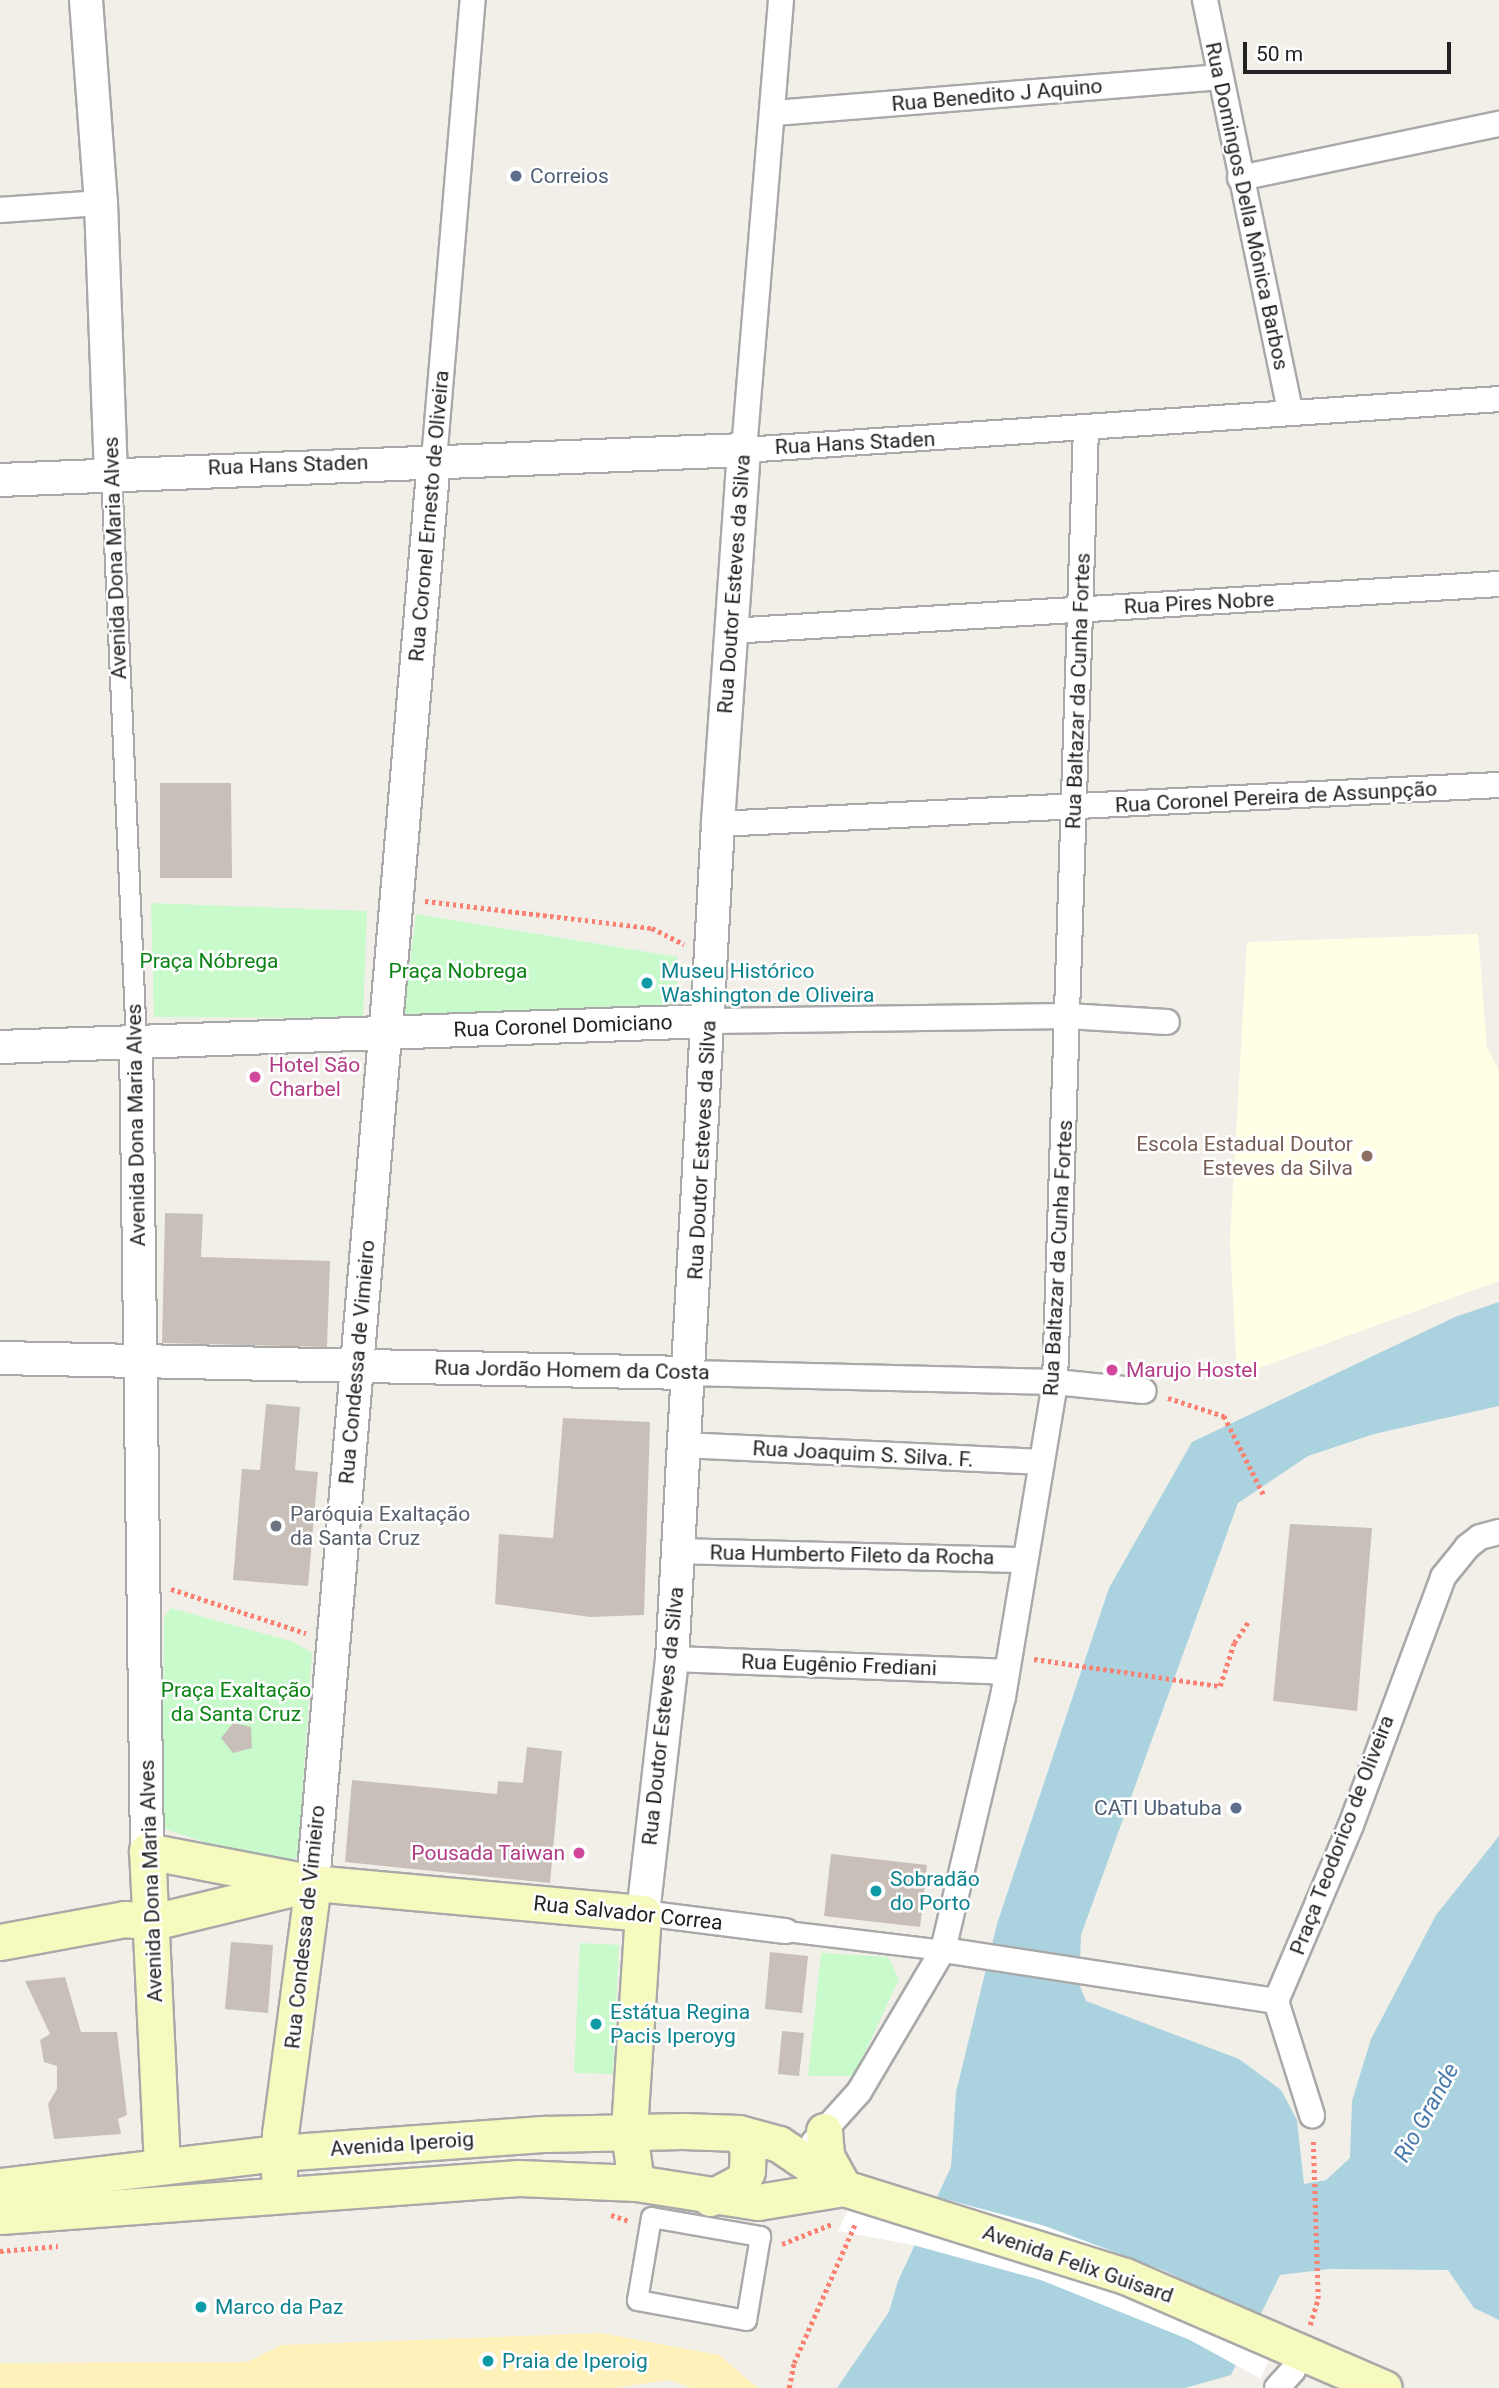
<!DOCTYPE html>
<meta charset="utf-8">
<style>
body{margin:0}
#map{position:relative;width:1499px;height:2388px;overflow:hidden;background:#f2efe9;font-family:Roboto,sans-serif}
div>[style]{position:absolute}
.education>*{inset:0;background:#ffffe5}
.sand>*{inset:0;background:#fff1ba}
.park>*{inset:0;background:#c8facc}
.water>*{inset:0;background:#aad3df}
.pier>*{inset:0;background:#fff}
.building>*{inset:0;background:#c7bfb8}
.path>*{height:4.5px;margin-top:-2.25px;transform-origin:0;background:repeating-linear-gradient(90deg,#fa8072 0 3.5px,transparent 0 7px)}
.roads{filter:drop-shadow(2px 0 #a9a9a9) drop-shadow(-2px 0 #a9a9a9) drop-shadow(0 2px #a9a9a9) drop-shadow(0 -2px #a9a9a9)}
.pedestrian>*{height:19px;margin:-9.5px;padding:0 9.5px;transform-origin:9.5px;border-radius:9.5px;background:#fff}
.minor>*{height:24px;margin:-12px;padding:0 12px;transform-origin:12px;border-radius:12px;background:#fff}
.tertiary>*{height:32px;margin:-16px;padding:0 16px;transform-origin:16px;border-radius:16px;background:#fff}
.secondary>*{height:35px;margin:-17.5px;padding:0 17.5px;transform-origin:17.5px;border-radius:17.5px;background:#f7fabf}
.dots>*{width:19px;height:19px;translate:-50% -50%;box-sizing:border-box;border:4px solid #fff;border-radius:50%}
span{translate:-50% -50%;white-space:nowrap;text-align:center;line-height:1.15;-webkit-text-stroke:5px #fff;paint-order:stroke}
.street-label{font-size:21px;color:#222}
.service-label{font-size:21px;color:#4e5e75}
.left{translate:0 -50%;text-align:left}
.right{translate:-100% -50%;text-align:right}
.park-label{font-size:21px;color:#0c8416}
.culture-label{font-size:21px;color:#0d838f}
.hotel-label{font-size:21px;color:#b23c85}
.education-label{font-size:21px;color:#785e54}
.worship-label{font-size:21px;color:#5b616d}
.water-label{font-size:23px;color:#4a7aab;font-style:italic}
.scale{position:absolute;left:1243px;top:42px;width:208px;height:32px;box-sizing:border-box;border:4px solid #222;border-top:0;padding-left:9px;font-size:21px;line-height:24px;white-space:nowrap;color:#222;-webkit-text-stroke:5px #fff;paint-order:stroke}
</style>
<div id="map">
<div class="education">
<i style="clip-path:polygon(1478px 934px,1487px 1047px,1499px 1071px,1499px 1281px,1237px 1376px,1230px 1240px,1247px 942px)"></i>
</div>
<div class="sand">
<i style="clip-path:polygon(601px 2333px,719px 2355px,758px 2388px,691px 2388px,669px 2380px,615px 2388px,0 2388px,0 2363px,247px 2362px,281px 2345px)"></i>
</div>
<div class="park">
<i style="clip-path:polygon(151px 903px,367px 911px,363px 1018px,154px 1017px)"></i>
<i style="clip-path:polygon(416px 914px,678px 957px,676px 1010px,403px 1021px)"></i>
<i style="clip-path:polygon(171px 1608px,294px 1642px,312px 1653px,298px 1856px,281px 1868px,162px 1828px,164px 1617px)"></i>
<i style="clip-path:polygon(580px 1943px,619px 1945px,613px 2074px,574px 2073px)"></i>
<i style="clip-path:polygon(821px 1953px,888px 1957px,899px 1979px,854px 2076px,808px 2076px)"></i>
</div>
<div class="water">
<i style="clip-path:polygon(1499px 1302px,1499px 1406px,1374px 1434px,1308px 1456px,1238px 1503px,1081px 1935px,1079px 1984px,1086px 2001px,1239px 2059px,1281px 2090px,1297px 2120px,1304px 2184px,1326px 2180px,1350px 2158px,1352px 2101px,1371px 2039px,1436px 1915px,1499px 1836px,1499px 2320px,1474px 2308px,1448px 2270px,1329px 2269px,1280px 2275px,1231px 2375px,1185px 2388px,837px 2388px,889px 2312px,898px 2281px,951px 2167px,956px 2092px,997px 1924px,1109px 1588px,1192px 1442px,1455px 1317px)"></i>
</div>
<div class="pier">
<i style="clip-path:polygon(863px 2177px,1045px 2226px,1165px 2271px,1282px 2327px,1261px 2379px,1190px 2340px,1041px 2280px,913px 2245px,838px 2231px)"></i>
</div>
<div class="building">
<i style="clip-path:polygon(160px 783px,231px 783px,232px 878px,160px 878px)"></i>
<i style="clip-path:polygon(165px 1213px,203px 1214px,201px 1257px,330px 1261px,327px 1347px,162px 1343px)"></i>
<i style="clip-path:polygon(266px 1404px,300px 1407px,295px 1470px,318px 1472px,308px 1586px,233px 1580px,242px 1469px,260px 1470px)"></i>
<i style="clip-path:polygon(563px 1418px,650px 1422px,644px 1615px,590px 1617px,495px 1604px,499px 1534px,553px 1538px)"></i>
<i style="clip-path:polygon(1290px 1524px,1372px 1528px,1357px 1711px,1273px 1701px)"></i>
<i style="clip-path:polygon(233px 1723px,251px 1727px,252px 1748px,233px 1753px,221px 1738px)"></i>
<i style="clip-path:polygon(527px 1747px,562px 1751px,550px 1883px,345px 1862px,352px 1780px,497px 1794px,498px 1781px,523px 1783px)"></i>
<i style="clip-path:polygon(831px 1854px,927px 1865px,920px 1927px,824px 1916px)"></i>
<i style="clip-path:polygon(231px 1942px,273px 1945px,268px 2013px,225px 2009px)"></i>
<i style="clip-path:polygon(770px 1952px,808px 1956px,802px 2013px,765px 2009px)"></i>
<i style="clip-path:polygon(65px 1977px,81px 2032px,117px 2032px,127px 2115px,118px 2119px,121px 2134px,54px 2139px,48px 2104px,57px 2089px,57px 2066px,44px 2062px,40px 2040px,50px 2034px,25px 1981px)"></i>
<i style="clip-path:polygon(782px 2031px,804px 2033px,799px 2076px,778px 2074px)"></i>
</div>
<div class="path">
<i style="left:425px;top:901px;width:229px;rotate:6.8deg"></i>
<i style="left:652px;top:928px;width:36px;rotate:27deg"></i>
<i style="left:1168px;top:1398px;width:59px;rotate:17.8deg"></i>
<i style="left:1224px;top:1416px;width:91px;rotate:63.2deg"></i>
<i style="left:171px;top:1589px;width:142px;rotate:18.1deg"></i>
<i style="left:1034px;top:1659px;width:188px;rotate:8.3deg"></i>
<i style="left:1220px;top:1686px;width:45px;rotate:-72deg"></i>
<i style="left:1234px;top:1643px;width:25px;rotate:-56deg"></i>
<i style="left:611px;top:2215px;width:19px;rotate:18deg"></i>
<i style="left:782px;top:2244px;width:54px;rotate:-21.8deg"></i>
<i style="left:0;top:2251px;width:58px;rotate:-4.9deg"></i>
<i style="left:1310px;top:2325px;width:27px;rotate:-73deg"></i>
<i style="left:1318px;top:2299px;width:160px;rotate:-91.8deg"></i>
<i style="left:789px;top:2388px;width:25px;rotate:-79deg"></i>
<i style="left:794px;top:2363px;width:152px;rotate:-66.3deg"></i>
</div>
<div class="roads">
<div class="pedestrian">
<i style="left:111px;top:472px;width:571px;rotate:87.49deg"></i>
<i style="left:786px;top:1931px;width:158px;rotate:6.9deg"></i>
<i style="left:651px;top:2217px;width:111px;rotate:9.9deg"></i>
<i style="left:760px;top:2236px;width:85px;rotate:99.5deg"></i>
<i style="left:746px;top:2320px;width:111px;rotate:-169.6deg"></i>
<i style="left:637px;top:2300px;width:84px;rotate:-80.4deg"></i>
</div>
<div class="minor">
<i style="left:781px;top:0;width:452px;rotate:94.7deg"></i>
<i style="left:744px;top:450px;width:757px;rotate:-3.86deg"></i>
<i style="left:1205px;top:0;width:420px;rotate:78.3deg"></i>
<i style="left:774px;top:113px;width:446px;rotate:-4.6deg"></i>
<i style="left:1240px;top:178px;width:265px;rotate:-11.8deg"></i>
<i style="left:0;top:210px;width:101px;rotate:-4deg"></i>
<i style="left:434px;top:460px;width:462px;rotate:-85.2deg"></i>
<i style="left:730px;top:631px;width:770px;rotate:-3.5deg"></i>
<i style="left:718px;top:824px;width:782px;rotate:-2.86deg"></i>
<i style="left:710px;top:1021px;width:357px;rotate:-0.8deg"></i>
<i style="left:1067px;top:1016px;width:100px;rotate:3.4deg"></i>
<i style="left:689px;top:1373px;width:366px;rotate:1.4deg"></i>
<i style="left:1055px;top:1382px;width:89px;rotate:5.8deg"></i>
<i style="left:684px;top:1445px;width:358px;rotate:2.7deg"></i>
<i style="left:678px;top:1551px;width:347px;rotate:1.5deg"></i>
<i style="left:672px;top:1659px;width:334px;rotate:2.2deg"></i>
<i style="left:643px;top:1913px;width:144px;rotate:7.2deg"></i>
<i style="left:943px;top:1950px;width:337px;rotate:8.7deg"></i>
<i style="left:1276px;top:2001px;width:191px;rotate:-66.9deg"></i>
<i style="left:1351px;top:1825px;width:265px;rotate:-69.6deg"></i>
<i style="left:1443px;top:1577px;width:38px;rotate:-51deg"></i>
<i style="left:1467px;top:1547px;width:16px;rotate:-38deg"></i>
<i style="left:1480px;top:1537px;width:20px;rotate:-15deg"></i>
<i style="left:1276px;top:2001px;width:120px;rotate:72.5deg"></i>
<i style="left:813px;top:2143px;width:69px;rotate:-48deg"></i>
<i style="left:859px;top:2092px;width:165px;rotate:-59.4deg"></i>
<i style="left:943px;top:1950px;width:260px;rotate:-76.7deg"></i>
<i style="left:1003px;top:1697px;width:319px;rotate:-80.6deg"></i>
<i style="left:1055px;top:1382px;width:954px;rotate:-88.14deg"></i>
<i style="left:1277px;top:2388px;width:24px;rotate:-48deg"></i>
<i style="left:1293px;top:2370px;width:19px;rotate:-65deg"></i>
</div>
<div class="tertiary">
<i style="left:86px;top:0;width:204px;rotate:85.8deg"></i>
<i style="left:101px;top:203px;width:269px;rotate:87.9deg"></i>
<i style="left:0;top:480px;width:745px;rotate:-2.31deg"></i>
<i style="left:744px;top:450px;width:375px;rotate:94deg"></i>
<i style="left:718px;top:824px;width:836px;rotate:93.15deg"></i>
<i style="left:672px;top:1659px;width:256px;rotate:96.5deg"></i>
<i style="left:136px;top:1042px;width:809px;rotate:89.22deg"></i>
<i style="left:0;top:1047px;width:710px;rotate:-2.1deg"></i>
<i style="left:0;top:1358px;width:689px;rotate:1.25deg"></i>
<i style="left:313px;top:1883px;width:1428px;rotate:-85.14deg"></i>
</div>
<div class="secondary">
<i style="left:0;top:1942px;width:127px;rotate:-10.4deg"></i>
<i style="left:125px;top:1919px;width:28px;rotate:6deg"></i>
<i style="left:153px;top:1922px;width:157px;rotate:-13.6deg"></i>
<i style="left:824px;top:2131px;width:25px;rotate:85deg"></i>
<i style="left:826px;top:2156px;width:33px;rotate:61deg"></i>
<i style="left:162px;top:2166px;width:315px;rotate:-92.7deg"></i>
<i style="left:147px;top:1851px;width:169px;rotate:10.9deg"></i>
<i style="left:313px;top:1883px;width:331px;rotate:5.2deg"></i>
<i style="left:643px;top:1913px;width:219px;rotate:93.7deg"></i>
<i style="left:629px;top:2132px;width:51px;rotate:82.2deg"></i>
<i style="left:279px;top:2175px;width:41px;rotate:-88.6deg"></i>
<i style="left:280px;top:2134px;width:253px;rotate:-82.5deg"></i>
<i style="left:0;top:2186px;width:280px;rotate:-6.8deg"></i>
<i style="left:278px;top:2153px;width:269px;rotate:-4.1deg"></i>
<i style="left:546px;top:2134px;width:137px;rotate:-1.3deg"></i>
<i style="left:683px;top:2131px;width:56px;rotate:2deg"></i>
<i style="left:739px;top:2133px;width:41px;rotate:15.4deg"></i>
<i style="left:779px;top:2144px;width:78px;rotate:34.1deg"></i>
<i style="left:710px;top:2198px;width:36px;rotate:-28deg"></i>
<i style="left:742px;top:2181px;width:11px;rotate:-63deg"></i>
<i style="left:747px;top:2171px;width:23px;rotate:-88deg"></i>
<i style="left:748px;top:2148px;width:17px;rotate:-121deg"></i>
<i style="left:0;top:2216px;width:520px;rotate:-4.19deg"></i>
<i style="left:519px;top:2178px;width:117px;rotate:2.4deg"></i>
<i style="left:636px;top:2183px;width:123px;rotate:8.9deg"></i>
<i style="left:758px;top:2202px;width:87px;rotate:-9.2deg"></i>
<i style="left:844px;top:2188px;width:294px;rotate:17.4deg"></i>
<i style="left:1125px;top:2276px;width:282px;rotate:23.4deg"></i>
</div>
</div>
<div class="dots">
<i style="left:516px;top:176px;background:#5c6f8a"></i>
<i style="left:647px;top:983px;background:#0f9aa8"></i>
<i style="left:255px;top:1077px;background:#d1479c"></i>
<i style="left:1367px;top:1156px;background:#8d6e63"></i>
<i style="left:1112px;top:1370px;background:#d1479c"></i>
<i style="left:276px;top:1526px;background:#6b7280"></i>
<i style="left:1236px;top:1808px;background:#5c6f8a"></i>
<i style="left:579px;top:1853px;background:#d1479c"></i>
<i style="left:876px;top:1891px;background:#0f9aa8"></i>
<i style="left:596px;top:2024px;background:#0f9aa8"></i>
<i style="left:201px;top:2307px;background:#0f9aa8"></i>
<i style="left:488px;top:2361px;background:#0f9aa8"></i>
</div>
<div class="street-label">
<span style="left:997px;top:95px;rotate:-5deg">Rua Benedito J Aquino</span>
<span style="left:1247px;top:206px;rotate:78deg">Rua Domingos Della Mônica Barbos</span>
<span style="left:855px;top:443px;rotate:-3deg">Rua Hans Staden</span>
<span style="left:288px;top:465px;rotate:-2deg">Rua Hans Staden</span>
<span style="left:429px;top:516px;rotate:-85deg">Rua Coronel Ernesto de Oliveira</span>
<span style="left:115px;top:558px;rotate:-92deg">Avenida Dona Maria Alves</span>
<span style="left:734px;top:584px;rotate:-86deg">Rua Doutor Esteves da Silva</span>
<span style="left:1199px;top:603px;rotate:-3deg">Rua Pires Nobre</span>
<span style="left:1078px;top:691px;rotate:-88deg">Rua Baltazar da Cunha Fortes</span>
<span style="left:1276px;top:797px;rotate:-3deg">Rua Coronel Pereira de Assunpção</span>
<span style="left:563px;top:1026px;rotate:-2deg">Rua Coronel Domiciano</span>
<span style="left:136px;top:1125px;rotate:-91deg">Avenida Dona Maria Alves</span>
<span style="left:702px;top:1150px;rotate:-87deg">Rua Doutor Esteves da Silva</span>
<span style="left:1058px;top:1258px;rotate:-87deg">Rua Baltazar da Cunha Fortes</span>
<span style="left:357px;top:1362px;rotate:-85deg">Rua Condessa de Vimieiro</span>
<span style="left:572px;top:1370px;rotate:1deg">Rua Jordão Homem da Costa</span>
<span style="left:863px;top:1454px;rotate:3deg">Rua Joaquim S. Silva. F.</span>
<span style="left:852px;top:1555px;rotate:1deg">Rua Humberto Fileto da Rocha</span>
<span style="left:839px;top:1665px;rotate:2deg">Rua Eugênio Frediani</span>
<span style="left:663px;top:1716px;rotate:-84deg">Rua Doutor Esteves da Silva</span>
<span style="left:1342px;top:1835px;rotate:-69deg">Praça Teodorico de Oliveira</span>
<span style="left:151px;top:1881px;rotate:-92deg">Avenida Dona Maria Alves</span>
<span style="left:628px;top:1913px;rotate:6deg">Rua Salvador Correa</span>
<span style="left:305px;top:1927px;rotate:-84deg">Rua Condessa de Vimieiro</span>
<span style="left:402px;top:2144px;rotate:-4deg">Avenida Iperoig</span>
<span style="left:1078px;top:2264px;rotate:19deg">Avenida Felix Guisard</span>
</div>
<div class="service-label">
<span class="left" style="left:530px;top:176px">Correios</span>
<span class="right" style="left:1222px;top:1808px">CATI Ubatuba</span>
</div>
<div class="park-label">
<span style="left:209px;top:961px">Praça Nóbrega</span>
<span style="left:458px;top:971px">Praça Nobrega</span>
<span style="left:236px;top:1702px">Praça Exaltação<br>da Santa Cruz</span>
</div>
<div class="culture-label">
<span class="left" style="left:661px;top:983px">Museu Histórico<br>Washington de Oliveira</span>
<span class="left" style="left:890px;top:1891px">Sobradão<br>do Porto</span>
<span class="left" style="left:610px;top:2024px">Estátua Regina<br>Pacis Iperoyg</span>
<span class="left" style="left:215px;top:2307px">Marco da Paz</span>
<span class="left" style="left:502px;top:2361px">Praia de Iperoig</span>
</div>
<div class="hotel-label">
<span class="left" style="left:269px;top:1077px">Hotel São<br>Charbel</span>
<span class="left" style="left:1126px;top:1370px">Marujo Hostel</span>
<span class="right" style="left:565px;top:1853px">Pousada Taiwan</span>
</div>
<div class="education-label">
<span class="right" style="left:1353px;top:1156px">Escola Estadual Doutor<br>Esteves da Silva</span>
</div>
<div class="worship-label">
<span class="left" style="left:290px;top:1526px">Paróquia Exaltação<br>da Santa Cruz</span>
</div>
<div class="water-label">
<span style="left:1427px;top:2113px;rotate:-61deg">Rio Grande</span>
</div>
<div class="scale">50 m</div>
</div>
